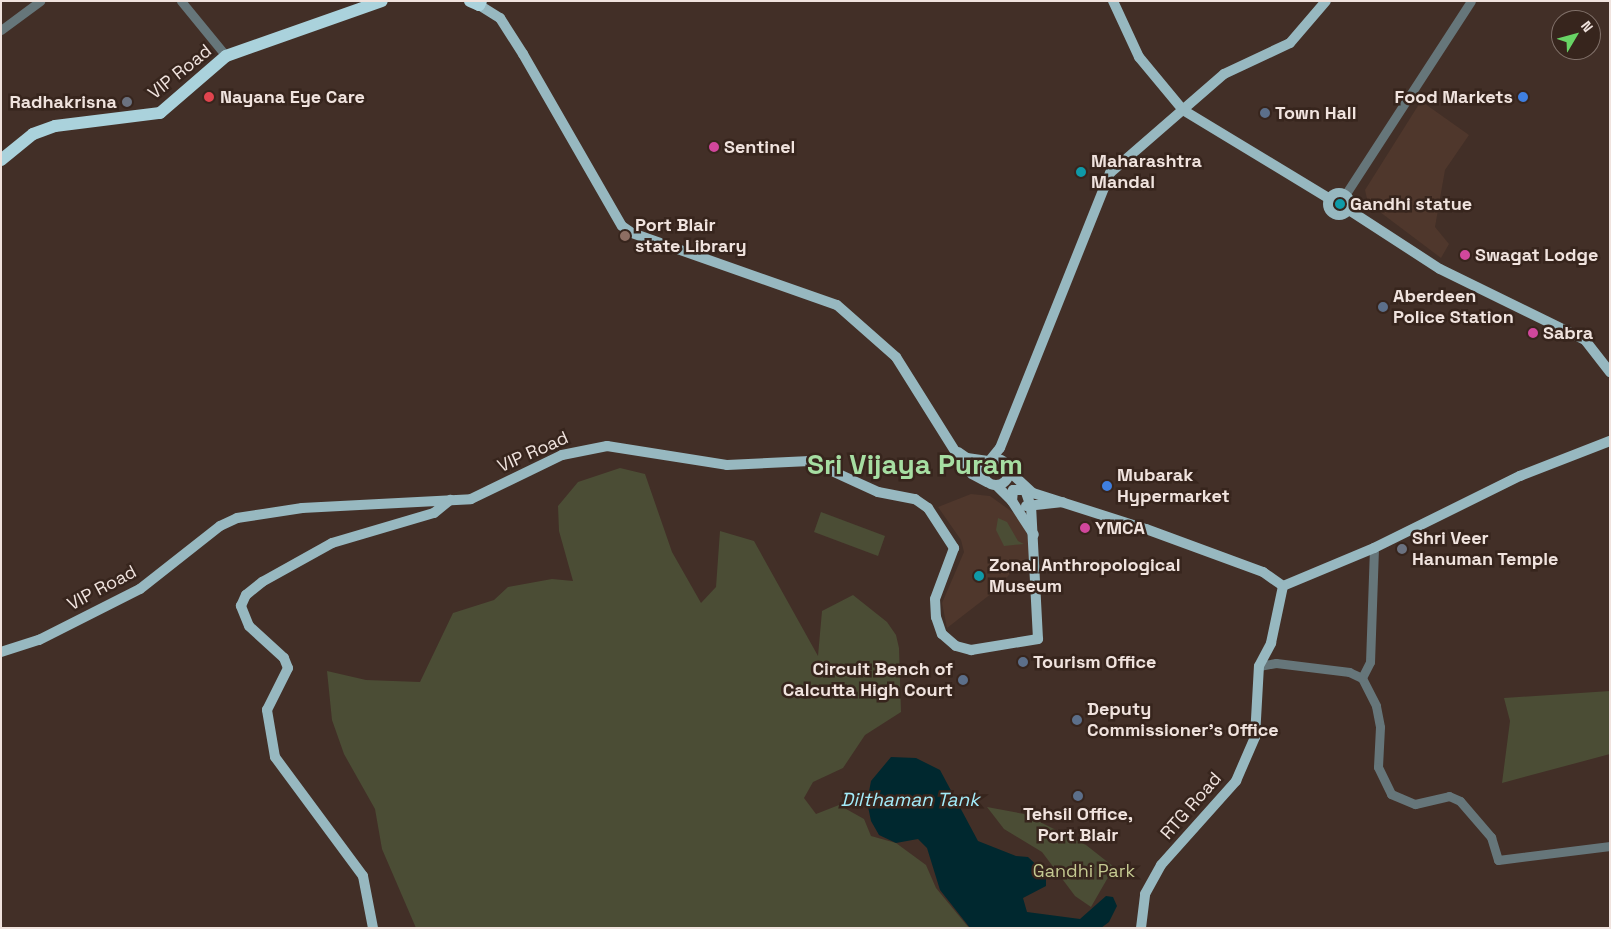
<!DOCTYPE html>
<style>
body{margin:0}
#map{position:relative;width:1611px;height:929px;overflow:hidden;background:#422f27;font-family:"Space Grotesk",sans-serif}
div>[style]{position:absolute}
.built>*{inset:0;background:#4f372c}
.green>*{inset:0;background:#4b4d35}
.water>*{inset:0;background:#00282f}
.minor>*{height:9px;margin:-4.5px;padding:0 4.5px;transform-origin:4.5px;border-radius:4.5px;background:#66767a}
.major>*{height:10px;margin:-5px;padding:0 5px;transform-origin:5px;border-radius:5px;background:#97b8c0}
.major>.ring{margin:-5px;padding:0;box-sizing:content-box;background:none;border:10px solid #97b8c0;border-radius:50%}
.highway>*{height:12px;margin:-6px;padding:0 6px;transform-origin:6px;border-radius:6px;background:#aad2dc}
.dots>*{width:14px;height:14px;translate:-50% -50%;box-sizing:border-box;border:2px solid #37251d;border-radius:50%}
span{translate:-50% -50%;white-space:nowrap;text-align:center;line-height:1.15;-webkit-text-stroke:5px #37251d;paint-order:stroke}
.street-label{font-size:18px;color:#f0e3de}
.poi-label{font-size:18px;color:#f0e3de;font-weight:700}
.left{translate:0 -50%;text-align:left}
.right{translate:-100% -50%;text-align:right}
.park-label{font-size:18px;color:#c4c991}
.water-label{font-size:19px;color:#a3ecfa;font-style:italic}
.town-label{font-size:28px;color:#a6dea2;font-weight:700}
.frame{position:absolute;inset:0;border:2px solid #f0e3de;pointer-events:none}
.north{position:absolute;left:1551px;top:10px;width:50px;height:50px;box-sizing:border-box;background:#37251d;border:1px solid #81716a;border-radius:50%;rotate:53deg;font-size:14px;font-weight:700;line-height:20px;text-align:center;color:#f0e3de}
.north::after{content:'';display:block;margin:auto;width:18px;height:22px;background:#68d465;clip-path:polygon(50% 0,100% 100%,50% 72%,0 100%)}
</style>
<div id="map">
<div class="built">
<i style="clip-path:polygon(1421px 101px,1469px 135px,1445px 170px,1435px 227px,1449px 244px,1441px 258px,1368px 203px,1365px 190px)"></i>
<i style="clip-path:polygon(971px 494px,990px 496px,1018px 516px,1027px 534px,1031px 558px,1021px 561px,996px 590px,947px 628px,942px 603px,964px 552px,961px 540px,938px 507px)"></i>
</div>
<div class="green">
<i style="clip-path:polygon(620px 468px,645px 474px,672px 552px,701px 603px,716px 587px,720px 531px,754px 541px,818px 656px,822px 611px,853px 595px,887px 622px,896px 635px,899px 648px,901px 712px,865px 735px,843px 768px,813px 782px,804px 798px,816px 814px,839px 805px,864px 819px,871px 836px,896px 843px,926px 865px,936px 888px,969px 928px,416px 928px,382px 849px,375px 809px,344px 754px,332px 720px,327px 671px,366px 680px,420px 682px,453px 613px,494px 600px,508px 587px,552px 579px,573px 581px,559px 531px,558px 506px,578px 482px)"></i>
<i style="clip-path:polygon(821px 512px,885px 536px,878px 556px,814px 532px)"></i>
<i style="clip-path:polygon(998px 518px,1007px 522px,1018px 541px,1024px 544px,1004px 546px,996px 530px)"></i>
<i style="clip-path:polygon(1610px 691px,1610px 754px,1502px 783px,1510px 721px,1504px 698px)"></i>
<i style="clip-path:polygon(987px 807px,1024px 814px,1086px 845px,1114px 867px,1091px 907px,1075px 896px,1042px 852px,1004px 829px)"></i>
</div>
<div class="water">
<i style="clip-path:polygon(891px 757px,916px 758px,940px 770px,978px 841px,1016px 856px,1028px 857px,1046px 874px,1046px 886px,1023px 898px,1027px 912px,1080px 919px,1106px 896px,1113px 897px,1117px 906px,1109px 922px,1101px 928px,970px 928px,940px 890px,927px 848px,918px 839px,896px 843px,879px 835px,871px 821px,867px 802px,871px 781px)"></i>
</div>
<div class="minor">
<i style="left:181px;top:1px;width:71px;rotate:50.7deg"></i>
<i style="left:1px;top:30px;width:49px;rotate:-36.6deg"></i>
<i style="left:1345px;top:195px;width:231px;rotate:-57deg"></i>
<i style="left:1374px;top:548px;width:114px;rotate:92deg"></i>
<i style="left:1370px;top:662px;width:18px;rotate:117deg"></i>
<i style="left:1362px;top:678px;width:31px;rotate:63deg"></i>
<i style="left:1376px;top:706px;width:21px;rotate:79deg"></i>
<i style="left:1380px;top:727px;width:40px;rotate:92.9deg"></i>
<i style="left:1378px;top:767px;width:30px;rotate:64deg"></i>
<i style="left:1391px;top:794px;width:26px;rotate:23deg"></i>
<i style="left:1415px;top:804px;width:35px;rotate:-13deg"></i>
<i style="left:1449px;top:796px;width:12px;rotate:24deg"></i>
<i style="left:1460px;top:801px;width:48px;rotate:49.3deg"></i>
<i style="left:1491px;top:837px;width:24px;rotate:73deg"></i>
<i style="left:1498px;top:860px;width:113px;rotate:-7.1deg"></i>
<i style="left:1259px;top:666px;width:17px;rotate:-10deg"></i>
<i style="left:1276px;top:663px;width:74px;rotate:7deg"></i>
<i style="left:1349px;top:672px;width:14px;rotate:25deg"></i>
</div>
<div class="major">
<i style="left:1113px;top:1px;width:62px;rotate:65.1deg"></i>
<i style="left:1139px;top:57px;width:69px;rotate:50.3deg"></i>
<i style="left:1183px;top:110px;width:172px;rotate:31.2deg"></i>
<i style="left:479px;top:5px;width:25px;rotate:32deg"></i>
<i style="left:500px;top:18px;width:43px;rotate:57.4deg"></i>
<i style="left:523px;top:54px;width:198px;rotate:60.1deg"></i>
<i style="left:622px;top:226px;width:12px;rotate:35deg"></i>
<i style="left:632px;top:233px;width:217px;rotate:19.4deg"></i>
<i style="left:837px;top:305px;width:79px;rotate:41.4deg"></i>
<i style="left:896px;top:357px;width:126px;rotate:57.9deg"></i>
<i style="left:963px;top:464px;width:13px;rotate:48deg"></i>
<i style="left:972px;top:474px;width:17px;rotate:28deg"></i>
<i class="ring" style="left:1328px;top:193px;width:12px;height:12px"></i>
<i style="left:1349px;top:210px;width:108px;rotate:33deg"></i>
<i style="left:1440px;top:269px;width:161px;rotate:26.1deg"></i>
<i style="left:1585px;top:340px;width:41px;rotate:52deg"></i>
<i style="left:958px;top:452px;width:11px;rotate:34deg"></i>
<i style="left:967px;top:458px;width:21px;rotate:8deg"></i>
<i class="ring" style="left:983px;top:459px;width:16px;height:16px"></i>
<i style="left:991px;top:459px;width:14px;rotate:-51deg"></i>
<i style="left:1000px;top:448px;width:296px;rotate:-68.2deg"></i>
<i style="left:1110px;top:173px;width:151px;rotate:-41deg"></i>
<i style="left:1224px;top:74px;width:73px;rotate:-25.2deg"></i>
<i style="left:1290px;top:43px;width:55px;rotate:-49.4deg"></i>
<i style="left:1009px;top:471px;width:33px;rotate:43deg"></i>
<i style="left:1033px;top:493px;width:119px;rotate:17.7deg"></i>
<i style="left:1146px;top:529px;width:125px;rotate:20.2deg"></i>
<i style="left:1263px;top:572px;width:24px;rotate:35deg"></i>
<i style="left:1283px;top:586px;width:99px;rotate:-22.7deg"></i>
<i style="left:1374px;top:548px;width:163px;rotate:-26.3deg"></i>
<i style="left:1520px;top:476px;width:97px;rotate:-21.3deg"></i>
<i style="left:996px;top:485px;width:23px;rotate:45deg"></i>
<i style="left:1012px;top:501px;width:40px;rotate:57.1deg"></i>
<i style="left:1026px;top:506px;width:37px;rotate:-6deg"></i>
<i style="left:1px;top:652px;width:40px;rotate:-18deg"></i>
<i style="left:39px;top:640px;width:113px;rotate:-26.8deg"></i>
<i style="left:140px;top:589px;width:102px;rotate:-38.2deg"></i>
<i style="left:220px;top:526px;width:19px;rotate:-25deg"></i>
<i style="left:237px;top:518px;width:66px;rotate:-8.7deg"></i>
<i style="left:302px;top:508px;width:169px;rotate:-3deg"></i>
<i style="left:471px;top:499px;width:101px;rotate:-25.8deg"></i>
<i style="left:562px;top:455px;width:46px;rotate:-11.3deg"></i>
<i style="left:607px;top:446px;width:121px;rotate:9deg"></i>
<i style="left:727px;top:465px;width:83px;rotate:-2.8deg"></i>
<i style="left:810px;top:461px;width:75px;rotate:24.5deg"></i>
<i style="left:878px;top:492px;width:38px;rotate:11deg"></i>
<i style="left:915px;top:499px;width:16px;rotate:35deg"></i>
<i style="left:928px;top:508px;width:48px;rotate:57deg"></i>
<i style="left:954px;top:548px;width:54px;rotate:110.4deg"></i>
<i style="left:935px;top:599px;width:18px;rotate:87deg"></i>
<i style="left:936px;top:617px;width:18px;rotate:71deg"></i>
<i style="left:942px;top:634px;width:18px;rotate:41deg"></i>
<i style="left:956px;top:646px;width:16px;rotate:15deg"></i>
<i style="left:971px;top:650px;width:68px;rotate:-9.3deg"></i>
<i style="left:1038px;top:639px;width:132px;rotate:-93deg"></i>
<i style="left:1031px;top:507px;width:18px;rotate:-109deg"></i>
<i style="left:1025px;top:490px;width:12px;rotate:180deg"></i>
<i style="left:1013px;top:490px;width:11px;rotate:95deg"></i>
<i style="left:373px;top:928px;width:53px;rotate:-100.9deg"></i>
<i style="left:363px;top:876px;width:148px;rotate:-126.5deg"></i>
<i style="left:275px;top:757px;width:48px;rotate:-99.7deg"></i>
<i style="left:267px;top:710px;width:47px;rotate:-63.4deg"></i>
<i style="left:288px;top:668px;width:11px;rotate:-112deg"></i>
<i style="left:284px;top:658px;width:47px;rotate:-137.6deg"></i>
<i style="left:249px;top:626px;width:22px;rotate:-112deg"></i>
<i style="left:241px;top:606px;width:12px;rotate:-66deg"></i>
<i style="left:246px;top:595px;width:21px;rotate:-39deg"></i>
<i style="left:262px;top:582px;width:80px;rotate:-29.1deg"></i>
<i style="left:332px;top:543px;width:106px;rotate:-16.4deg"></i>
<i style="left:434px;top:513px;width:21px;rotate:-39deg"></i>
<i style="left:1141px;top:928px;width:34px;rotate:-83deg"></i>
<i style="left:1145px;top:894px;width:33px;rotate:-61deg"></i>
<i style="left:1161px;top:865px;width:113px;rotate:-48.2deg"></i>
<i style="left:1236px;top:781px;width:48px;rotate:-66.6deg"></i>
<i style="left:1255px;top:737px;width:71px;rotate:-86.8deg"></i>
<i style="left:1259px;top:666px;width:26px;rotate:-62deg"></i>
<i style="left:1271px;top:643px;width:58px;rotate:-78.1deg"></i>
</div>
<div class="highway">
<i style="left:470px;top:1px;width:10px;rotate:24deg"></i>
<i style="left:479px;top:5px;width:4px;rotate:-63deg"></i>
<i style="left:1px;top:160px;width:41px;rotate:-39.1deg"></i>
<i style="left:33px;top:134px;width:23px;rotate:-20deg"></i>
<i style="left:55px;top:126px;width:106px;rotate:-7.1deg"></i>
<i style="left:160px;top:113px;width:87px;rotate:-40.8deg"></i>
<i style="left:226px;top:56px;width:165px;rotate:-19.4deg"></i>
</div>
<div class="dots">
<i style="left:209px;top:97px;background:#e0444e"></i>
<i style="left:1523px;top:97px;background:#3f7fe0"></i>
<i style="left:127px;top:102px;background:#6b7280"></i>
<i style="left:1265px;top:113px;background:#5c6f8a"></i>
<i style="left:714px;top:147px;background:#d1479c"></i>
<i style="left:1081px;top:172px;background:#0f9aa8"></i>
<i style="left:1340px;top:204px;background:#0f9aa8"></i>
<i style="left:625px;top:236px;background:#8d6e63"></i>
<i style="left:1465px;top:255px;background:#d1479c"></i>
<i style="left:1383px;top:307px;background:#5c6f8a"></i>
<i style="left:1533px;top:333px;background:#d1479c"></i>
<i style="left:1107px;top:486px;background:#3f7fe0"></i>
<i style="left:1085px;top:528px;background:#d1479c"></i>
<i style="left:1402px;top:549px;background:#6b7280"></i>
<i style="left:979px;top:576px;background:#0f9aa8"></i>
<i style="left:1023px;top:662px;background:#5c6f8a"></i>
<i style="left:963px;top:680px;background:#5c6f8a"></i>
<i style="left:1077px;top:720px;background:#5c6f8a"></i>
<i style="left:1078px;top:796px;background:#5c6f8a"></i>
</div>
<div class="street-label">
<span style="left:180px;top:72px;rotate:-39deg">VIP Road</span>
<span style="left:533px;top:452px;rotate:-24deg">VIP Road</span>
<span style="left:102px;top:588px;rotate:-28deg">VIP Road</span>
<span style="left:1191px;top:806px;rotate:-49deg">RTG Road</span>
</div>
<div class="poi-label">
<span class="left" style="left:220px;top:97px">Nayana Eye Care</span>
<span class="right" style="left:1513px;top:97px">Food Markets</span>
<span class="right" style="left:117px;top:102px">Radhakrisna</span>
<span class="left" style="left:1275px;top:113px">Town Hall</span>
<span class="left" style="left:724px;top:147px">Sentinel</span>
<span class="left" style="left:1091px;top:172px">Maharashtra<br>Mandal</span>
<span class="left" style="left:1350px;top:204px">Gandhi statue</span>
<span class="left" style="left:635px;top:236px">Port Blair<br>state Library</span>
<span class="left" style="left:1475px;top:255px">Swagat Lodge</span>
<span class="left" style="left:1393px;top:307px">Aberdeen<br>Police Station</span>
<span class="left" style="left:1543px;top:333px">Sabra</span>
<span class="left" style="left:1117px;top:486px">Mubarak<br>Hypermarket</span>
<span class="left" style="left:1095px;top:528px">YMCA</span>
<span class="left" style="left:1412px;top:549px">Shri Veer<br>Hanuman Temple</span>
<span class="left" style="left:989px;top:576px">Zonal Anthropological<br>Museum</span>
<span class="left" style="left:1033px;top:662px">Tourism Office</span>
<span class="right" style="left:953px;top:680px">Circuit Bench of<br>Calcutta High Court</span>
<span class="left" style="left:1087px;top:720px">Deputy<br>Commissioner's Office</span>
<span style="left:1078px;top:825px">Tehsil Office,<br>Port Blair</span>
</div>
<div class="park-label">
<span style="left:1084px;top:871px">Gandhi Park</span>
</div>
<div class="water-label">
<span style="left:910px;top:800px">Dilthaman Tank</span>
</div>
<div class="town-label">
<span style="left:915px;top:464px">Sri Vijaya Puram</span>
</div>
<div class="frame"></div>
<div class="north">N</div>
</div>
